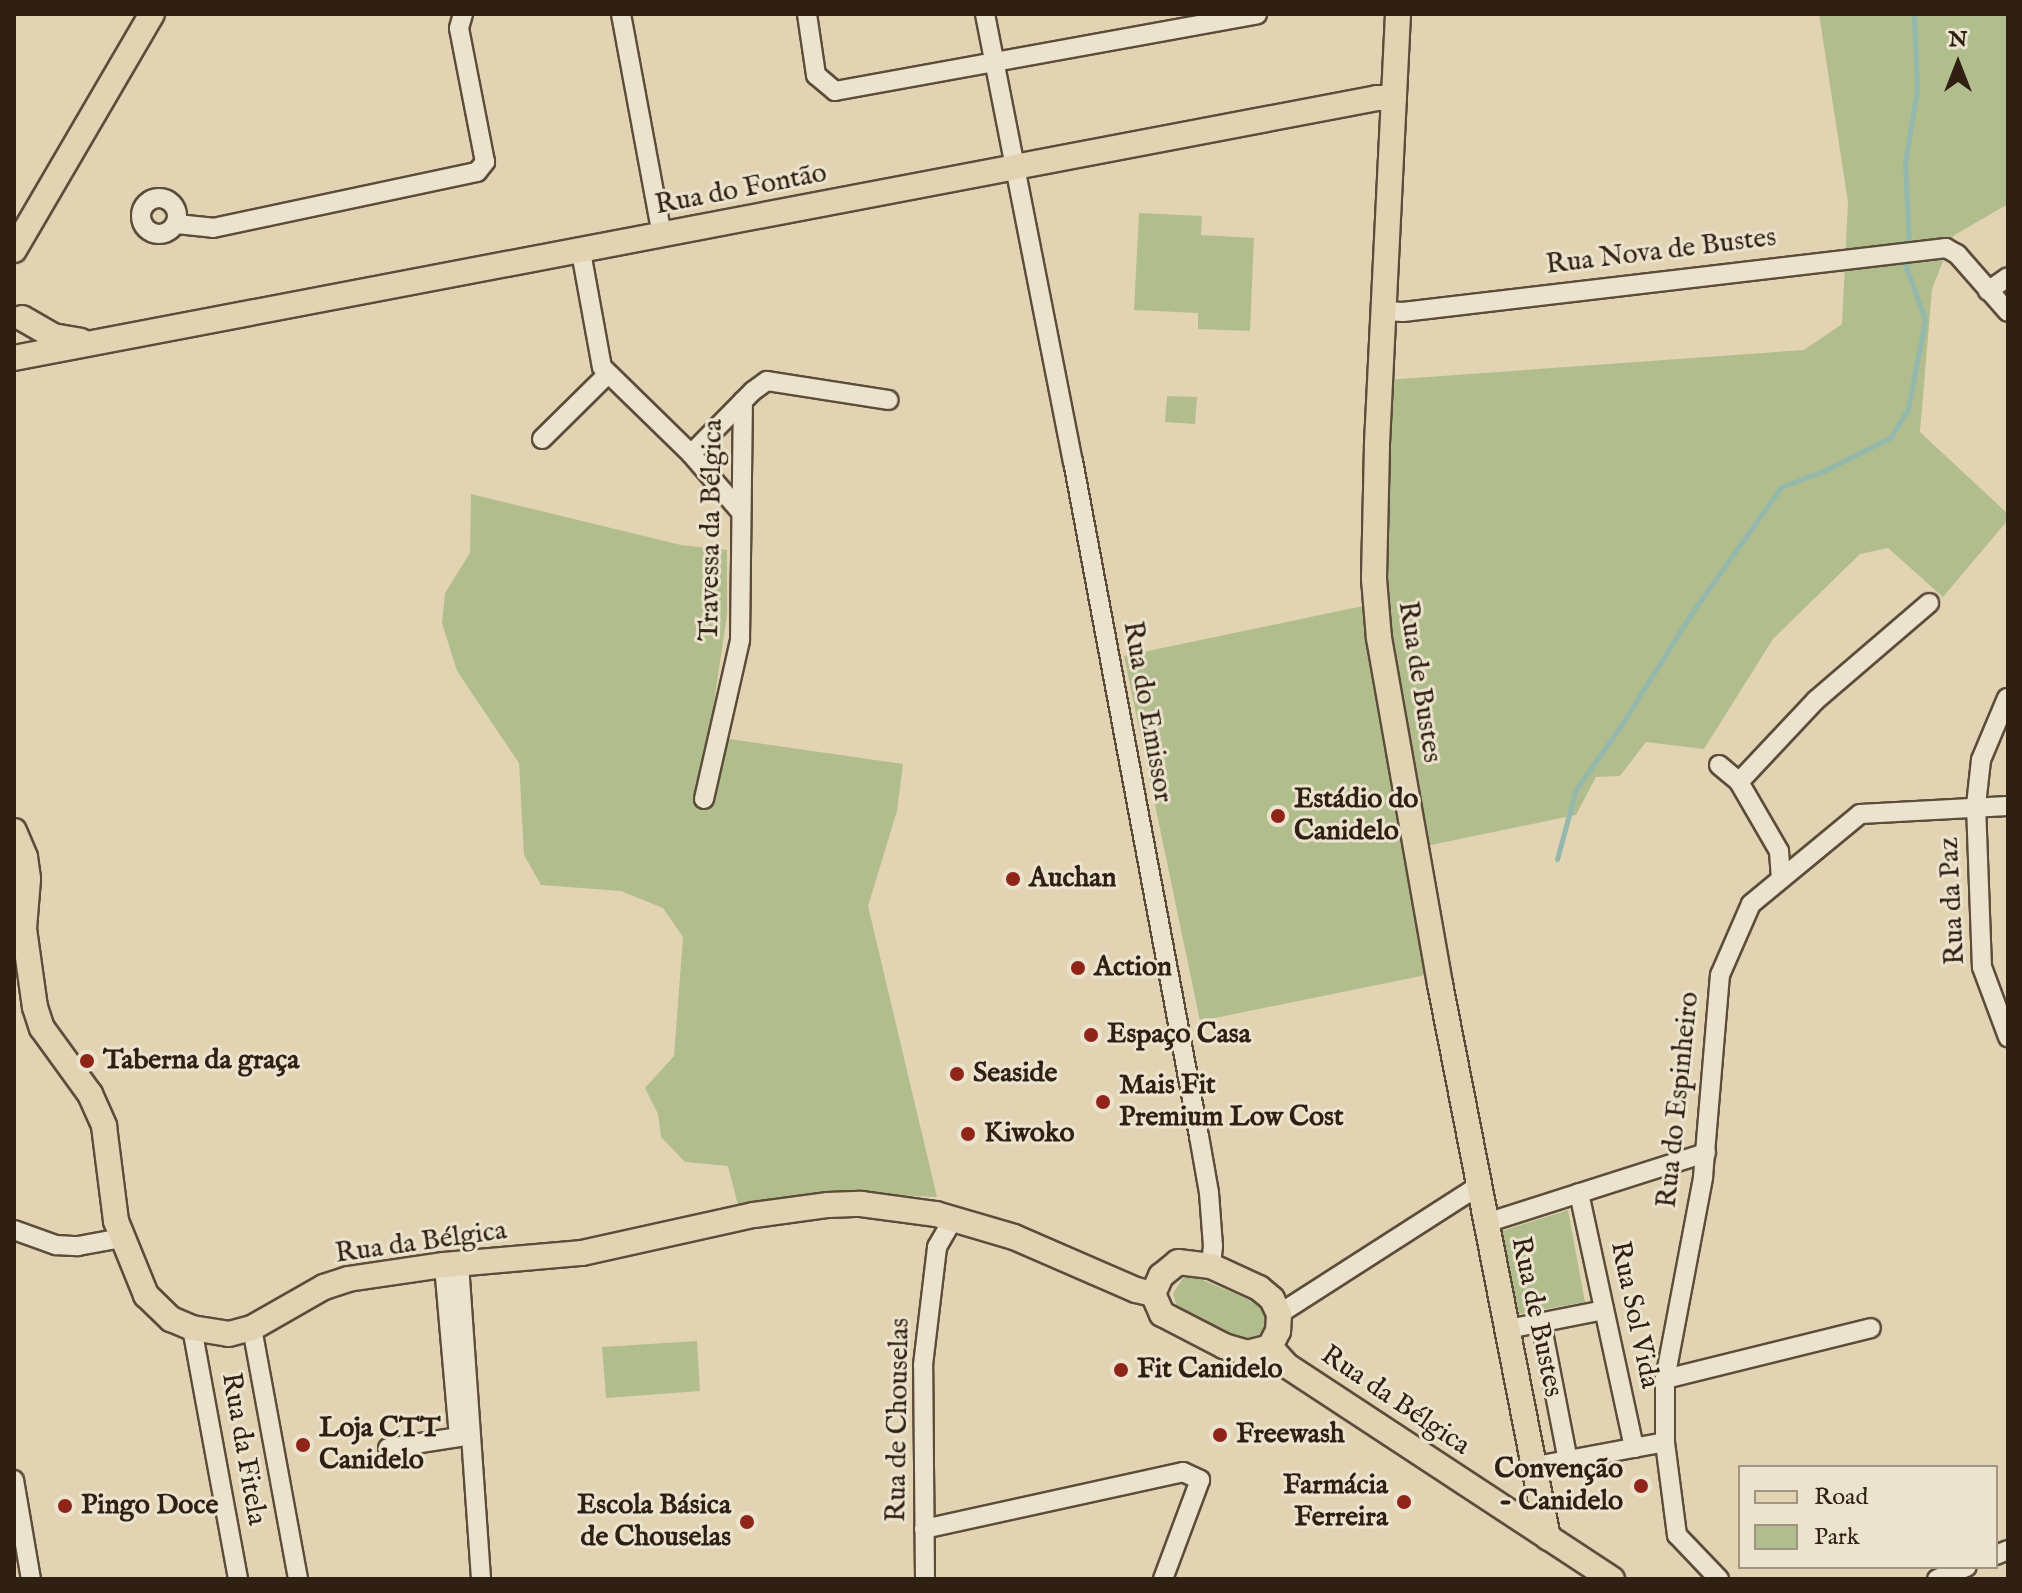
<!DOCTYPE html>
<meta charset="utf-8">
<style>
body{margin:0}
#map{position:relative;width:2022px;height:1593px;overflow:hidden;background:#e2d4b3;font-family:"IM FELL English",serif}
div>[style]{position:absolute}
.green>*{inset:0;background:#b2bd8e}
.stream>*{height:5px;margin:-2.5px;padding:0 2.5px;transform-origin:2.5px;border-radius:2.5px;background:#95b8ac}
.roads{filter:drop-shadow(2px 0 #5c4d3b) drop-shadow(-2px 0 #5c4d3b) drop-shadow(0 2px #5c4d3b) drop-shadow(0 -2px #5c4d3b)}
.minor>*{height:18px;margin:-9px;padding:0 9px;transform-origin:9px;border-radius:9px;background:#ece3ce}
.minor>.ring{margin:-9px;padding:0;box-sizing:content-box;background:none;border:18px solid #ece3ce;border-radius:50%}
.major>*{height:24px;margin:-12px;padding:0 12px;transform-origin:12px;border-radius:12px;background:#e2d4b3}
.dots>*{width:22px;height:22px;translate:-50% -50%;box-sizing:border-box;border:4px solid #ece3ce;border-radius:50%}
span{translate:-50% -50%;white-space:nowrap;text-align:center;line-height:1.15;-webkit-text-stroke:6px #ece3ce;paint-order:stroke}
.street-label{font-size:28px;color:#2f2013}
.poi-label{font-size:28px;color:#2f2013;font-weight:700}
.left{translate:0 -50%;text-align:left}
.right{translate:-100% -50%;text-align:right}
.frame{position:absolute;inset:0;border:16px solid #2f2013;pointer-events:none}
.legend{position:absolute;left:1738px;top:1465px;width:260px;height:104px;box-sizing:border-box;background:#ece3ce;border:2px solid #a09583;margin:0;padding:10px 14px;list-style:none;font-size:24px;color:#2f2013}
.legend li{display:flex;align-items:center;gap:16px;height:40px}
.legend b{width:40px;border:2px solid #a09583}
.north{position:absolute;left:1918px;top:24px;width:80px;height:80px;-webkit-text-stroke:6px #ece3ce;paint-order:stroke;rotate:0deg;font-size:22px;font-weight:700;line-height:32px;text-align:center;color:#2f2013}
.north::after{content:'';display:block;margin:auto;width:28px;height:36px;background:#2f2013;clip-path:polygon(50% 0,100% 100%,50% 72%,0 100%)}
</style>
<div id="map">
<div class="green">
<i style="clip-path:polygon(1819px 14px,2008px 14px,2008px 204px,1953px 236px,1932px 289px,1920px 432px,2008px 514px,2008px 520px,1943px 597px,1888px 548px,1860px 554px,1773px 639px,1704px 749px,1646px 742px,1620px 776px,1596px 777px,1576px 815px,1426px 846px,1383px 603px,1386px 380px,1804px 350px,1842px 324px,1848px 202px)"></i>
<i style="clip-path:polygon(1139px 213px,1202px 216px,1201px 235px,1254px 238px,1250px 331px,1198px 329px,1198px 313px,1134px 310px)"></i>
<i style="clip-path:polygon(1167px 396px,1197px 397px,1195px 424px,1165px 422px)"></i>
<i style="clip-path:polygon(471px 494px,681px 545px,727px 550px,727px 615px,709px 736px,903px 764px,897px 811px,868px 906px,937px 1197px,873px 1194px,739px 1209px,728px 1166px,685px 1162px,661px 1137px,658px 1114px,645px 1088px,674px 1056px,683px 937px,663px 908px,621px 891px,541px 885px,524px 855px,519px 763px,457px 671px,442px 623px,445px 593px,470px 553px)"></i>
<i style="clip-path:polygon(1363px 606px,1426px 975px,1200px 1021px,1124px 656px)"></i>
<i style="clip-path:polygon(1568px 1210px,1585px 1302px,1519px 1314px,1502px 1231px)"></i>
<i style="clip-path:polygon(1191px 1275px,1257px 1303px,1265px 1316px,1264px 1330px,1253px 1340px,1237px 1340px,1177px 1308px,1173px 1293px,1183px 1278px)"></i>
<i style="clip-path:polygon(697px 1341px,700px 1391px,606px 1398px,602px 1347px)"></i>
</div>
<div class="stream">
<i style="left:1909px;top:245px;width:82px;rotate:-92.8deg"></i>
<i style="left:1905px;top:163px;width:74px;rotate:-80.7deg"></i>
<i style="left:1917px;top:90px;width:76px;rotate:-92.3deg"></i>
<i style="left:1557px;top:859px;width:73px;rotate:-74.8deg"></i>
<i style="left:1576px;top:789px;width:72px;rotate:-54.6deg"></i>
<i style="left:1618px;top:730px;width:141px;rotate:-57.8deg"></i>
<i style="left:1693px;top:611px;width:152px;rotate:-54.6deg"></i>
<i style="left:1781px;top:487px;width:48px;rotate:-20.7deg"></i>
<i style="left:1826px;top:470px;width:73px;rotate:-26.9deg"></i>
<i style="left:1891px;top:437px;width:33px;rotate:-59deg"></i>
<i style="left:1908px;top:409px;width:91px;rotate:-79.2deg"></i>
<i style="left:1925px;top:320px;width:63px;rotate:-109.6deg"></i>
</div>
<div class="roads">
<div class="minor">
<i style="left:621px;top:14px;width:226px;rotate:79.5deg"></i>
<i style="left:807px;top:14px;width:62px;rotate:81.6deg"></i>
<i style="left:816px;top:75px;width:25px;rotate:40deg"></i>
<i style="left:835px;top:91px;width:429px;rotate:-10.3deg"></i>
<i style="left:985px;top:14px;width:456px;rotate:78.9deg"></i>
<i style="left:1073px;top:461px;width:687px;rotate:79.43deg"></i>
<i style="left:1199px;top:1136px;width:58px;rotate:80deg"></i>
<i style="left:1209px;top:1193px;width:53px;rotate:85.7deg"></i>
<i style="left:1213px;top:1246px;width:20px;rotate:96deg"></i>
<i class="ring" style="left:141px;top:198px;width:18px;height:18px"></i>
<i style="left:177px;top:224px;width:36px;rotate:6deg"></i>
<i style="left:213px;top:228px;width:270px;rotate:-12deg"></i>
<i style="left:477px;top:172px;width:13px;rotate:-51deg"></i>
<i style="left:485px;top:162px;width:136px;rotate:-101deg"></i>
<i style="left:459px;top:28px;width:15px;rotate:-74deg"></i>
<i style="left:581px;top:252px;width:117px;rotate:79.7deg"></i>
<i style="left:602px;top:367px;width:124px;rotate:44.3deg"></i>
<i style="left:691px;top:454px;width:75px;rotate:49.3deg"></i>
<i style="left:1988px;top:291px;width:24px;rotate:-35deg"></i>
<i style="left:1384px;top:311px;width:19px;rotate:3deg"></i>
<i style="left:1403px;top:312px;width:547px;rotate:-6.72deg"></i>
<i style="left:1946px;top:248px;width:13px;rotate:29deg"></i>
<i style="left:1957px;top:254px;width:77px;rotate:48.7deg"></i>
<i style="left:542px;top:439px;width:93px;rotate:-44.6deg"></i>
<i style="left:691px;top:454px;width:88px;rotate:-45.5deg"></i>
<i style="left:753px;top:391px;width:17px;rotate:-36deg"></i>
<i style="left:767px;top:381px;width:123px;rotate:8.9deg"></i>
<i style="left:2007px;top:698px;width:67px;rotate:112.8deg"></i>
<i style="left:1981px;top:760px;width:45px;rotate:96.3deg"></i>
<i style="left:1976px;top:805px;width:162px;rotate:87.9deg"></i>
<i style="left:1982px;top:967px;width:75px;rotate:69.6deg"></i>
<i style="left:1719px;top:765px;width:26px;rotate:40deg"></i>
<i style="left:1739px;top:782px;width:80px;rotate:59.9deg"></i>
<i style="left:1779px;top:851px;width:26px;rotate:86deg"></i>
<i style="left:1739px;top:782px;width:112px;rotate:-46.8deg"></i>
<i style="left:1816px;top:700px;width:149px;rotate:-40.6deg"></i>
<i style="left:704px;top:799px;width:163px;rotate:-77.2deg"></i>
<i style="left:740px;top:640px;width:239px;rotate:-89.3deg"></i>
<i style="left:1579px;top:1193px;width:261px;rotate:77.8deg"></i>
<i style="left:1486px;top:1223px;width:231px;rotate:-17.7deg"></i>
<i style="left:14px;top:1230px;width:45px;rotate:19.7deg"></i>
<i style="left:56px;top:1245px;width:22px;rotate:3deg"></i>
<i style="left:78px;top:1246px;width:45px;rotate:-10.3deg"></i>
<i style="left:459px;top:1264px;width:316px;rotate:86deg"></i>
<i style="left:1279px;top:1314px;width:237px;rotate:-32.7deg"></i>
<i style="left:1541px;top:1322px;width:142px;rotate:79deg"></i>
<i style="left:192px;top:1328px;width:255px;rotate:79.6deg"></i>
<i style="left:252px;top:1328px;width:255px;rotate:79.6deg"></i>
<i style="left:1508px;top:1329px;width:98px;rotate:-11.2deg"></i>
<i style="left:1665px;top:1379px;width:212px;rotate:-13.9deg"></i>
<i style="left:388px;top:1448px;width:72px;rotate:-8.8deg"></i>
<i style="left:459px;top:1437px;width:173px;rotate:-95deg"></i>
<i style="left:1536px;top:1466px;width:131px;rotate:-10.5deg"></i>
<i style="left:14px;top:1480px;width:100px;rotate:80.3deg"></i>
<i style="left:924px;top:1529px;width:265px;rotate:-12.4deg"></i>
<i style="left:1183px;top:1472px;width:19px;rotate:25deg"></i>
<i style="left:1200px;top:1480px;width:106px;rotate:110.5deg"></i>
<i style="left:1996px;top:1555px;width:13px;rotate:-23deg"></i>
<i style="left:925px;top:1579px;width:214px;rotate:-90.5deg"></i>
<i style="left:923px;top:1365px;width:119px;rotate:-83.2deg"></i>
<i style="left:937px;top:1247px;width:32px;rotate:-60deg"></i>
<i style="left:1719px;top:1579px;width:61px;rotate:-133.7deg"></i>
<i style="left:1677px;top:1535px;width:94px;rotate:-97.4deg"></i>
<i style="left:1665px;top:1442px;width:63px;rotate:-90deg"></i>
<i style="left:1665px;top:1379px;width:206px;rotate:-79.3deg"></i>
<i style="left:1703px;top:1177px;width:203px;rotate:-85.2deg"></i>
<i style="left:1720px;top:975px;width:77px;rotate:-66.4deg"></i>
<i style="left:1751px;top:904px;width:141px;rotate:-39.5deg"></i>
<i style="left:1860px;top:814px;width:148px;rotate:-3.1deg"></i>
<i style="left:1937px;top:1579px;width:32px;rotate:-22deg"></i>
</div>
<div class="major">
<i style="left:1398px;top:14px;width:433px;rotate:92.8deg"></i>
<i style="left:1377px;top:446px;width:133px;rotate:91.3deg"></i>
<i style="left:1374px;top:579px;width:59px;rotate:85.2deg"></i>
<i style="left:1379px;top:638px;width:351px;rotate:80deg"></i>
<i style="left:1440px;top:984px;width:564px;rotate:78.97deg"></i>
<i style="left:14px;top:250px;width:273px;rotate:-59.7deg"></i>
<i style="left:22px;top:318px;width:36px;rotate:30deg"></i>
<i style="left:53px;top:336px;width:28px;rotate:10deg"></i>
<i style="left:14px;top:358px;width:1388px;rotate:-10.8deg"></i>
<i style="left:1377px;top:98px;width:17px"></i>
<i style="left:14px;top:831px;width:28px;rotate:67deg"></i>
<i style="left:25px;top:857px;width:22px;rotate:82deg"></i>
<i style="left:28px;top:879px;width:50px;rotate:94.6deg"></i>
<i style="left:24px;top:929px;width:79px;rotate:82deg"></i>
<i style="left:35px;top:1007px;width:22px;rotate:72deg"></i>
<i style="left:42px;top:1028px;width:82px;rotate:54deg"></i>
<i style="left:90px;top:1094px;width:35px;rotate:66deg"></i>
<i style="left:104px;top:1126px;width:96px;rotate:82.8deg"></i>
<i style="left:116px;top:1221px;width:80px;rotate:67.9deg"></i>
<i style="left:146px;top:1295px;width:35px;rotate:44deg"></i>
<i style="left:171px;top:1319px;width:23px;rotate:23deg"></i>
<i style="left:192px;top:1328px;width:37px;rotate:9deg"></i>
<i style="left:229px;top:1334px;width:24px;rotate:-15deg"></i>
<i style="left:252px;top:1328px;width:83px;rotate:-29.7deg"></i>
<i style="left:324px;top:1287px;width:25px;rotate:-18deg"></i>
<i style="left:348px;top:1279px;width:97px;rotate:-8.3deg"></i>
<i style="left:444px;top:1265px;width:139px;rotate:-5deg"></i>
<i style="left:582px;top:1253px;width:176px;rotate:-12.5deg"></i>
<i style="left:754px;top:1215px;width:75px;rotate:-7.7deg"></i>
<i style="left:828px;top:1205px;width:33px;rotate:-2deg"></i>
<i style="left:861px;top:1204px;width:76px;rotate:7.6deg"></i>
<i style="left:936px;top:1214px;width:81px;rotate:16.4deg"></i>
<i style="left:1014px;top:1237px;width:133px;rotate:23.5deg"></i>
<i style="left:1136px;top:1290px;width:17px;rotate:13deg"></i>
<i style="left:1178px;top:1262px;width:33px;rotate:7deg"></i>
<i style="left:1211px;top:1266px;width:53px;rotate:24.6deg"></i>
<i style="left:1259px;top:1288px;width:17px;rotate:40deg"></i>
<i style="left:1272px;top:1299px;width:17px;rotate:65deg"></i>
<i style="left:1279px;top:1314px;width:17px;rotate:93deg"></i>
<i style="left:1278px;top:1331px;width:18px;rotate:117deg"></i>
<i style="left:1270px;top:1347px;width:23px;rotate:165deg"></i>
<i style="left:1248px;top:1353px;width:25px;rotate:-164deg"></i>
<i style="left:1224px;top:1346px;width:70px;rotate:-152.7deg"></i>
<i style="left:1162px;top:1314px;width:22px;rotate:-114deg"></i>
<i style="left:1153px;top:1294px;width:20px;rotate:-66deg"></i>
<i style="left:1161px;top:1276px;width:22px;rotate:-39deg"></i>
<i style="left:1270px;top:1347px;width:24px;rotate:48deg"></i>
<i style="left:1286px;top:1365px;width:390px;rotate:33.3deg"></i>
</div>
</div>
<div class="dots">
<i style="left:1278px;top:816px;background:#8f2418"></i>
<i style="left:1013px;top:879px;background:#8f2418"></i>
<i style="left:1078px;top:968px;background:#8f2418"></i>
<i style="left:1091px;top:1035px;background:#8f2418"></i>
<i style="left:87px;top:1061px;background:#8f2418"></i>
<i style="left:957px;top:1074px;background:#8f2418"></i>
<i style="left:1103px;top:1102px;background:#8f2418"></i>
<i style="left:968px;top:1134px;background:#8f2418"></i>
<i style="left:1121px;top:1370px;background:#8f2418"></i>
<i style="left:1220px;top:1435px;background:#8f2418"></i>
<i style="left:303px;top:1445px;background:#8f2418"></i>
<i style="left:1641px;top:1486px;background:#8f2418"></i>
<i style="left:1404px;top:1502px;background:#8f2418"></i>
<i style="left:65px;top:1506px;background:#8f2418"></i>
<i style="left:747px;top:1522px;background:#8f2418"></i>
</div>
<div class="street-label">
<span style="left:741px;top:190px;rotate:-11deg">Rua do Fontão</span>
<span style="left:1661px;top:252px;rotate:-7deg">Rua Nova de Bustes</span>
<span style="left:712px;top:530px;rotate:-89deg">Travessa da Bélgica</span>
<span style="left:1419px;top:682px;rotate:81deg">Rua de Bustes</span>
<span style="left:1147px;top:712px;rotate:80deg">Rua do Emissor</span>
<span style="left:1953px;top:901px;rotate:-93deg">Rua da Paz</span>
<span style="left:1679px;top:1100px;rotate:-84deg">Rua do Espinheiro</span>
<span style="left:421px;top:1243px;rotate:-8deg">Rua da Bélgica</span>
<span style="left:1634px;top:1315px;rotate:78deg">Rua Sol Vida</span>
<span style="left:1536px;top:1317px;rotate:78deg">Rua de Bustes</span>
<span style="left:1395px;top:1401px;rotate:34deg">Rua da Bélgica</span>
<span style="left:899px;top:1420px;rotate:-89deg">Rua de Chouselas</span>
<span style="left:243px;top:1449px;rotate:80deg">Rua da Fitela</span>
</div>
<div class="poi-label">
<span class="left" style="left:1294px;top:816px">Estádio do<br>Canidelo</span>
<span class="left" style="left:1029px;top:879px">Auchan</span>
<span class="left" style="left:1094px;top:968px">Action</span>
<span class="left" style="left:1107px;top:1035px">Espaço Casa</span>
<span class="left" style="left:103px;top:1061px">Taberna da graça</span>
<span class="left" style="left:973px;top:1074px">Seaside</span>
<span class="left" style="left:1119px;top:1102px">Mais Fit<br>Premium Low Cost</span>
<span class="left" style="left:984px;top:1134px">Kiwoko</span>
<span class="left" style="left:1137px;top:1370px">Fit Canidelo</span>
<span class="left" style="left:319px;top:1445px">Loja CTT<br>Canidelo</span>
<span class="left" style="left:1236px;top:1435px">Freewash</span>
<span class="right" style="left:1623px;top:1486px">Convenção<br>- Canidelo</span>
<span class="right" style="left:1388px;top:1502px">Farmácia<br>Ferreira</span>
<span class="left" style="left:81px;top:1506px">Pingo Doce</span>
<span class="right" style="left:731px;top:1522px">Escola Básica<br>de Chouselas</span>
</div>
<div class="frame"></div>
<ul class="legend">
<li><b style="height:10px;background:#e2d4b3"></b>Road</li>
<li><b style="height:22px;background:#b2bd8e"></b>Park</li>
</ul>
<div class="north">N</div>
</div>
